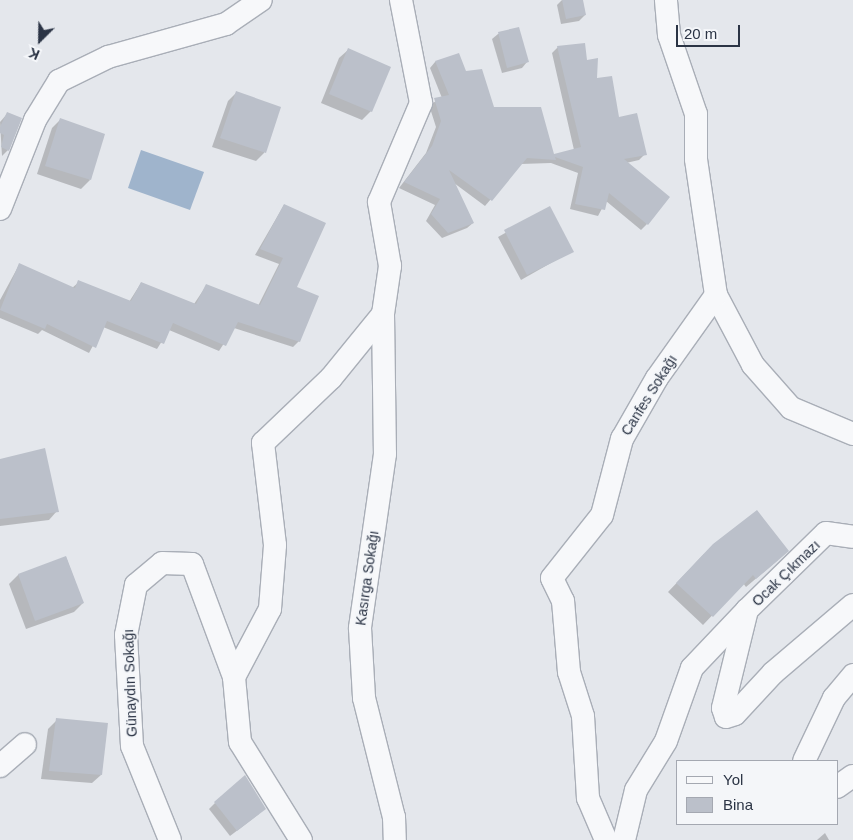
<!DOCTYPE html>
<meta charset="utf-8">
<style>
body{margin:0}
#map{position:relative;width:853px;height:840px;overflow:hidden;background:#e4e7ec;font-family:Arial,sans-serif}
div>[style]{position:absolute}
.water>*{inset:0;background:#9fb4cc}
.shadow>*{inset:0;background:#0003}
.building>*{inset:0;background:#bbc0ca}
.roads{filter:drop-shadow(1px 0 #a9aeb7) drop-shadow(-1px 0 #a9aeb7) drop-shadow(0 1px #a9aeb7) drop-shadow(0 -1px #a9aeb7)}
.street>*{height:22px;margin:-11px;padding:0 11px;transform-origin:11px;border-radius:11px;background:#f7f8fa}
span{translate:-50% -50%;white-space:nowrap;text-align:center;line-height:1.15;-webkit-text-stroke:4px #f4f6f9;paint-order:stroke}
.street-label{font-size:14px;color:#2b3445}
.legend{position:absolute;left:676px;top:760px;width:162px;height:65px;box-sizing:border-box;background:#f4f6f9;border:1px solid #a4a8b1;margin:0;padding:6px 9px;list-style:none;font-size:15px;color:#2b3445}
.legend li{display:flex;align-items:center;gap:10px;height:25px}
.legend b{width:25px;border:1px solid #a4a8b1}
.north{position:absolute;left:15px;top:15px;width:50px;height:50px;-webkit-text-stroke:4px #f4f6f9;paint-order:stroke;rotate:203deg;font-size:14px;font-weight:700;line-height:20px;text-align:center;color:#2b3445}
.north::after{content:'';display:block;margin:auto;width:18px;height:22px;background:#2b3445;clip-path:polygon(50% 0,100% 100%,50% 72%,0 100%)}
.scale{position:absolute;left:676px;top:25px;width:64px;height:22px;box-sizing:border-box;border:2px solid #2b3445;border-top:0;padding-left:6px;font-size:15px;line-height:18px;white-space:nowrap;color:#2b3445;-webkit-text-stroke:4px #f4f6f9;paint-order:stroke}
</style>
<div id="map">
<div class="water">
<i style="clip-path:polygon(141px 150px,204px 172px,190px 210px,128px 188px)"></i>
</div>
<div class="shadow">
<i style="clip-path:polygon(562px 0,582px 0,585px 15px,579px 21px,561px 24px,557px 5px)"></i>
<i style="clip-path:polygon(518px 28px,527px 62px,522px 68px,502px 73px,492px 39px,498px 34px)"></i>
<i style="clip-path:polygon(558px 47px,586px 61px,618px 118px,645px 154px,639px 160px,626px 163px,647px 224px,641px 230px,606px 201px,598px 216px,570px 209px,578px 173px,551px 163px,521px 164px,485px 206px,454px 183px,473px 223px,467px 228px,442px 238px,426px 221px,435px 205px,399px 188px,426px 153px,436px 127px,429px 105px,442px 98px,430px 68px,435px 62px,458px 55px,465px 72px,493px 108px,553px 156px,574px 150px,552px 53px)"></i>
<i style="clip-path:polygon(348px 50px,371px 111px,362px 120px,321px 103px,339px 58px)"></i>
<i style="clip-path:polygon(236px 93px,280px 108px,264px 153px,256px 161px,212px 147px,228px 101px)"></i>
<i style="clip-path:polygon(7px 114px,20px 118px,8px 150px,2px 156px,0 122px)"></i>
<i style="clip-path:polygon(61px 119px,90px 180px,81px 189px,37px 174px,52px 128px)"></i>
<i style="clip-path:polygon(284px 205px,296px 288px,299px 341px,293px 347px,234px 328px,219px 351px,169px 330px,157px 349px,103px 327px,89px 353px,42px 330px,38px 334px,0 318px,0 300px,19px 265px,72px 288px,79px 282px,129px 302px,141px 283px,194px 304px,206px 286px,258px 306px,279px 264px,255px 255px)"></i>
<i style="clip-path:polygon(549px 208px,572px 251px,521px 280px,498px 237px)"></i>
<i style="clip-path:polygon(0 460px,57px 511px,49px 520px,0 526px)"></i>
<i style="clip-path:polygon(704px 554px,778px 560px,746px 587px,743px 583px,703px 625px,668px 592px)"></i>
<i style="clip-path:polygon(66px 557px,83px 603px,74px 612px,26px 629px,9px 584px,18px 575px)"></i>
<i style="clip-path:polygon(57px 720px,101px 775px,92px 783px,41px 779px,48px 729px)"></i>
<i style="clip-path:polygon(215px 803px,259px 814px,230px 836px,209px 809px)"></i>
<i style="clip-path:polygon(825px 833px,829px 840px,817px 840px)"></i>
</div>
<div class="building">
<i style="clip-path:polygon(562px 0,583px 0,586px 15px,566px 19px)"></i>
<i style="clip-path:polygon(519px 27px,529px 62px,507px 68px,498px 32px)"></i>
<i style="clip-path:polygon(585px 43px,587px 60px,598px 58px,597px 78px,612px 76px,619px 117px,637px 113px,647px 155px,624px 159px,670px 197px,648px 225px,609px 193px,605px 210px,575px 204px,583px 167px,555px 157px,556px 160px,527px 158px,492px 201px,449px 170px,474px 223px,448px 233px,431px 214px,440px 199px,404px 182px,432px 146px,441px 121px,434px 98px,449px 95px,435px 61px,459px 53px,466px 71px,482px 69px,494px 107px,541px 107px,554px 154px,581px 147px,557px 46px)"></i>
<i style="clip-path:polygon(348px 48px,391px 67px,372px 112px,329px 94px)"></i>
<i style="clip-path:polygon(236px 91px,281px 107px,266px 153px,220px 138px)"></i>
<i style="clip-path:polygon(7px 112px,22px 118px,9px 151px,1px 147px,4px 135px,0 133px,0 127px)"></i>
<i style="clip-path:polygon(60px 118px,105px 134px,91px 180px,45px 166px)"></i>
<i style="clip-path:polygon(284px 204px,326px 223px,297px 287px,319px 296px,300px 342px,238px 322px,226px 346px,173px 323px,164px 344px,107px 321px,96px 348px,47px 324px,45px 329px,0 310px,19px 263px,75px 288px,78px 280px,131px 301px,141px 282px,196px 304px,206px 284px,260px 305px,283px 258px,260px 249px)"></i>
<i style="clip-path:polygon(550px 206px,574px 252px,527px 275px,504px 230px)"></i>
<i style="clip-path:polygon(45px 448px,59px 512px,0 519px,0 459px)"></i>
<i style="clip-path:polygon(757px 510px,789px 551px,756px 579px,753px 575px,713px 617px,676px 583px,713px 544px)"></i>
<i style="clip-path:polygon(66px 556px,84px 603px,35px 621px,18px 574px)"></i>
<i style="clip-path:polygon(56px 718px,108px 723px,102px 775px,49px 771px)"></i>
<i style="clip-path:polygon(245px 775px,266px 809px,237px 831px,214px 802px)"></i>
</div>
<div class="roads">
<div class="street">
<i style="left:0;top:209px;width:96px;rotate:-68.5deg"></i>
<i style="left:35px;top:120px;width:46px;rotate:-58.4deg"></i>
<i style="left:59px;top:81px;width:55px;rotate:-26.1deg"></i>
<i style="left:108px;top:57px;width:123px;rotate:-15.6deg"></i>
<i style="left:226px;top:24px;width:42px;rotate:-34.4deg"></i>
<i style="left:716px;top:295px;width:79px;rotate:62.1deg"></i>
<i style="left:753px;top:365px;width:57px;rotate:48.5deg"></i>
<i style="left:791px;top:408px;width:67px;rotate:22.8deg"></i>
<i style="left:383px;top:314px;width:140px;rotate:89.2deg"></i>
<i style="left:385px;top:454px;width:176px;rotate:98.2deg"></i>
<i style="left:360px;top:628px;width:70px;rotate:86.7deg"></i>
<i style="left:364px;top:698px;width:123px;rotate:75.9deg"></i>
<i style="left:394px;top:817px;width:23px;rotate:88deg"></i>
<i style="left:747px;top:610px;width:110px;rotate:-44.3deg"></i>
<i style="left:826px;top:533px;width:27px;rotate:8deg"></i>
<i style="left:804px;top:761px;width:70px;rotate:-64.5deg"></i>
<i style="left:834px;top:698px;width:30px;rotate:-50deg"></i>
<i style="left:0;top:766px;width:33px;rotate:-41deg"></i>
<i style="left:837px;top:787px;width:19px;rotate:-35deg"></i>
<i style="left:170px;top:840px;width:101px;rotate:-112deg"></i>
<i style="left:132px;top:746px;width:111px;rotate:-93.1deg"></i>
<i style="left:126px;top:635px;width:51px;rotate:-78.7deg"></i>
<i style="left:136px;top:585px;width:34px;rotate:-40deg"></i>
<i style="left:162px;top:563px;width:30px;rotate:2deg"></i>
<i style="left:192px;top:564px;width:121px;rotate:69.6deg"></i>
<i style="left:301px;top:840px;width:115px;rotate:-121.9deg"></i>
<i style="left:240px;top:742px;width:65px;rotate:-95.3deg"></i>
<i style="left:234px;top:677px;width:77px;rotate:-62.1deg"></i>
<i style="left:270px;top:609px;width:64px;rotate:-85.5deg"></i>
<i style="left:275px;top:545px;width:103px;rotate:-96.7deg"></i>
<i style="left:263px;top:443px;width:94px;rotate:-43.7deg"></i>
<i style="left:331px;top:378px;width:82px;rotate:-50.9deg"></i>
<i style="left:383px;top:314px;width:49px;rotate:-81.7deg"></i>
<i style="left:390px;top:266px;width:65px;rotate:-99.8deg"></i>
<i style="left:379px;top:202px;width:108px;rotate:-67deg"></i>
<i style="left:421px;top:103px;width:105px;rotate:-101deg"></i>
<i style="left:606px;top:840px;width:46px;rotate:-113.2deg"></i>
<i style="left:588px;top:798px;width:82px;rotate:-93.5deg"></i>
<i style="left:583px;top:716px;width:46px;rotate:-107.7deg"></i>
<i style="left:569px;top:672px;width:71px;rotate:-94.8deg"></i>
<i style="left:563px;top:601px;width:25px;rotate:-116deg"></i>
<i style="left:552px;top:578px;width:80px;rotate:-51.6deg"></i>
<i style="left:602px;top:515px;width:79px;rotate:-75.3deg"></i>
<i style="left:622px;top:439px;width:70px;rotate:-60.2deg"></i>
<i style="left:657px;top:378px;width:102px;rotate:-54.6deg"></i>
<i style="left:716px;top:295px;width:137px;rotate:-98.4deg"></i>
<i style="left:696px;top:159px;width:45px;rotate:-90deg"></i>
<i style="left:696px;top:114px;width:83px;rotate:-108.9deg"></i>
<i style="left:669px;top:35px;width:35px;rotate:-95deg"></i>
<i style="left:624px;top:840px;width:51px;rotate:-76.5deg"></i>
<i style="left:636px;top:790px;width:57px;rotate:-58.5deg"></i>
<i style="left:666px;top:741px;width:77px;rotate:-70.4deg"></i>
<i style="left:692px;top:668px;width:80px;rotate:-46.5deg"></i>
<i style="left:747px;top:610px;width:101px;rotate:103.8deg"></i>
<i style="left:723px;top:708px;width:9px;rotate:72deg"></i>
<i style="left:726px;top:717px;width:9px;rotate:-18deg"></i>
<i style="left:735px;top:714px;width:56px;rotate:-47.2deg"></i>
<i style="left:773px;top:673px;width:105px;rotate:-40.4deg"></i>
</div>
</div>
<div class="street-label">
<span style="left:649px;top:395px;rotate:-58deg">Canfes Sokağı</span>
<span style="left:786px;top:573px;rotate:-44deg">Ocak Çıkmazı</span>
<span style="left:367px;top:578px;rotate:-82deg">Kasırga Sokağı</span>
<span style="left:130px;top:683px;rotate:-92deg">Günaydın Sokağı</span>
</div>
<ul class="legend">
<li><b style="height:6px;background:#f7f8fa"></b>Yol</li>
<li><b style="height:14px;background:#bbc0ca"></b>Bina</li>
</ul>
<div class="north">K</div>
<div class="scale">20 m</div>
</div>
